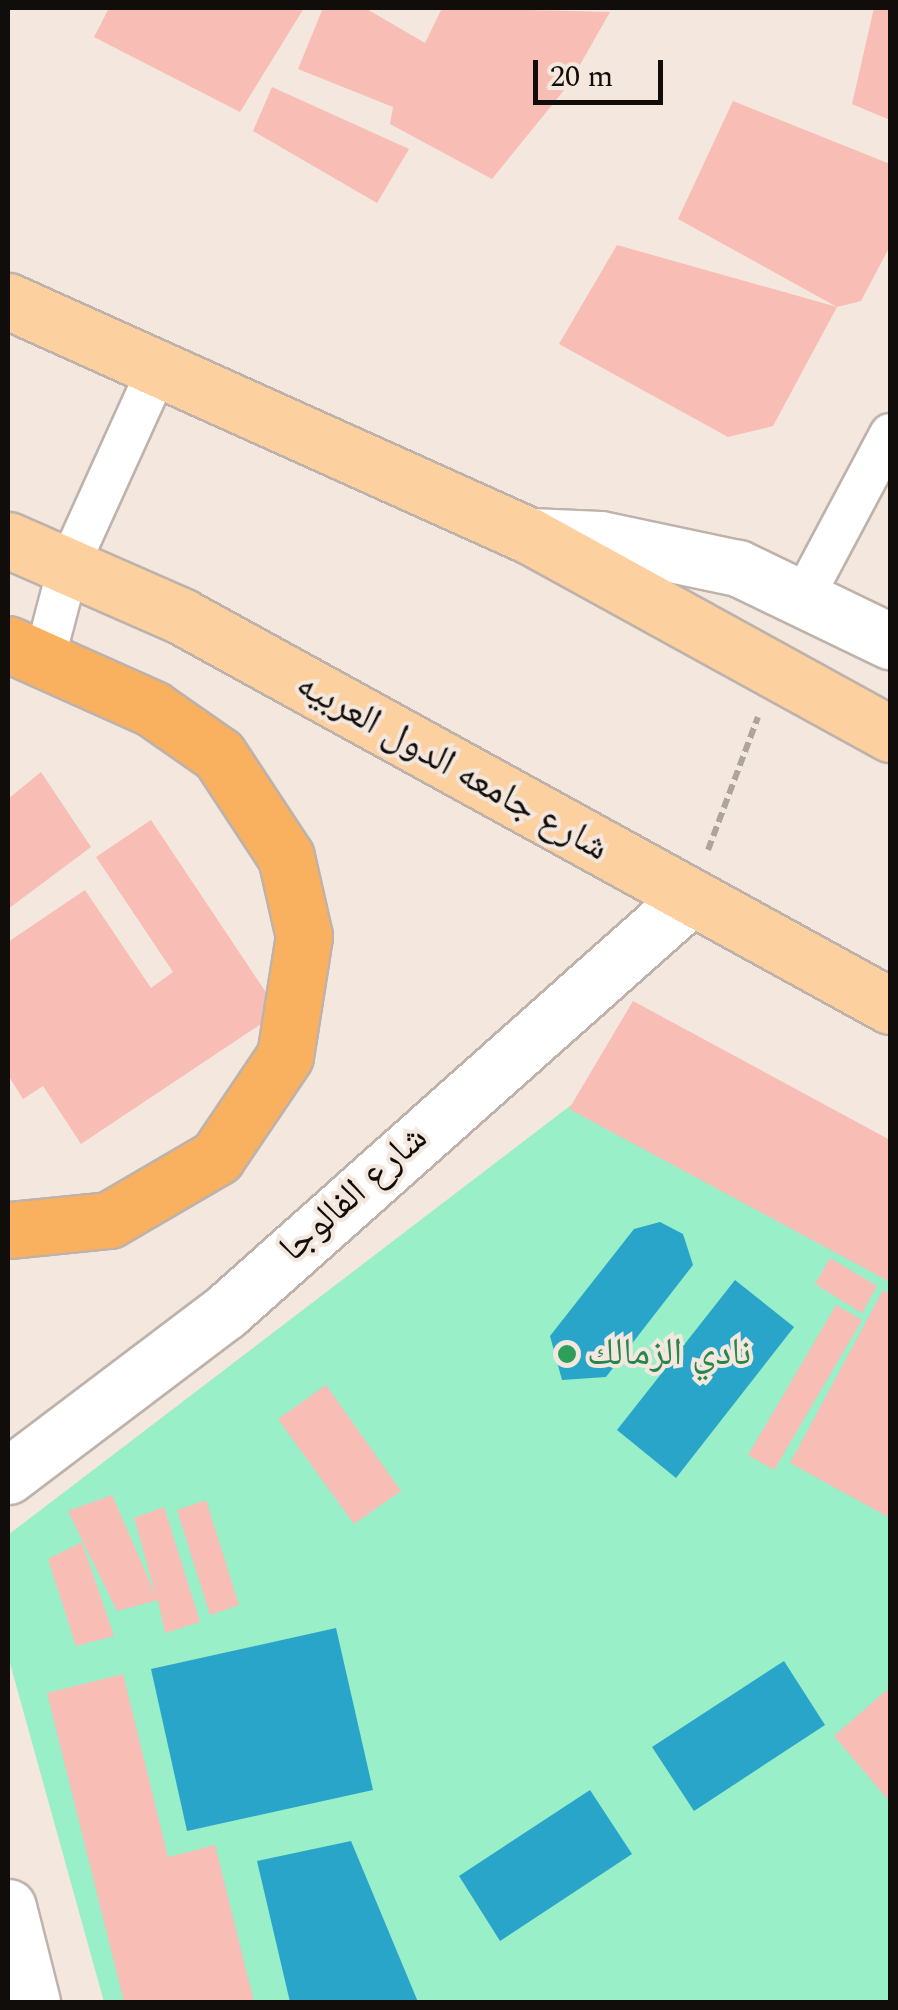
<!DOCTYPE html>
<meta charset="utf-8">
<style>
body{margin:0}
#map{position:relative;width:898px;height:2010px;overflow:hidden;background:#f3e7de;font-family:Spectral,"Noto Naskh Arabic",serif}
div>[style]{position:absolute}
.green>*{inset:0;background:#99efc7}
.water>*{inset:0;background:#29a5ca}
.building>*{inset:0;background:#f8bdb4}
.path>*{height:6px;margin-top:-3px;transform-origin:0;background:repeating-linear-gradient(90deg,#ada49c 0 10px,transparent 0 15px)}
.roads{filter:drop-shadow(2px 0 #beb2aa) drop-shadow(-2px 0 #beb2aa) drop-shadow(0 2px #beb2aa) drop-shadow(0 -2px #beb2aa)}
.street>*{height:40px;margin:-20px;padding:0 20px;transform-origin:20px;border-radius:20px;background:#fff}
.secondary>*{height:55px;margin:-27.5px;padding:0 27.5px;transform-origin:27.5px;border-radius:27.5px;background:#fff}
.primary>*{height:55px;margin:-27.5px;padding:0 27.5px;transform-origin:27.5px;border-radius:27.5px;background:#fcd09f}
.highway>*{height:55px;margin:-27.5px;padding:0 27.5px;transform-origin:27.5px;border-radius:27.5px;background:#fab15f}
.dots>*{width:28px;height:28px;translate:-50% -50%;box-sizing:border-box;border:5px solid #f3e7de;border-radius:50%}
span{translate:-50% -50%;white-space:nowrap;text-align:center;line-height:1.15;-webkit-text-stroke:8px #f3e7de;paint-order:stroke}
.street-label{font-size:38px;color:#100d0a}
.leisure-label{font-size:38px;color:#27864d}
.left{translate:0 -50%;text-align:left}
.frame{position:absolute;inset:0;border:10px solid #100d0a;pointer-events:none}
.scale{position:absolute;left:533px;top:60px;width:130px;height:45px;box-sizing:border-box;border:5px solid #100d0a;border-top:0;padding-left:12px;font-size:30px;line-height:35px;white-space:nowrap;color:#100d0a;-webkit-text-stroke:8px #f3e7de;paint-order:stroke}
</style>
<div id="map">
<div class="green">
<i style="clip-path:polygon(646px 1048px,890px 1173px,890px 2002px,104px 2002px,8px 1656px,8px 1535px)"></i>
</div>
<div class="water">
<i style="clip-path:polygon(660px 1222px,683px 1234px,693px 1265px,606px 1377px,562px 1380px,550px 1336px,634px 1229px)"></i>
<i style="clip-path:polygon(735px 1280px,794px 1327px,676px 1478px,617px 1430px)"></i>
<i style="clip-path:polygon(336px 1628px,373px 1790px,187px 1831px,151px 1669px)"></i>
<i style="clip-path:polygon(784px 1661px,825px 1725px,694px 1811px,652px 1747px)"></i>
<i style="clip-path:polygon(590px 1790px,632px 1854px,500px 1941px,459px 1876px)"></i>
<i style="clip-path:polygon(351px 1841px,418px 2002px,290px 2002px,257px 1861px)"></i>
</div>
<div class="building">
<i style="clip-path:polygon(109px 8px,304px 8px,240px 112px,94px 37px)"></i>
<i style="clip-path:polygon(323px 8px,365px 8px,425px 43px,442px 8px,610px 12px,569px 84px,492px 179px,390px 124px,393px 107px,298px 69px)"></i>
<i style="clip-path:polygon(874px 8px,890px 8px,890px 120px,852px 104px)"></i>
<i style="clip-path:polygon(272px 87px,409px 149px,377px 203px,253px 131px)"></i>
<i style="clip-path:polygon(733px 101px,890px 164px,890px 246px,861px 301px,837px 307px,773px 426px,728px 437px,559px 344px,617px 245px,837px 307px,678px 219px)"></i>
<i style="clip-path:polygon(41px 772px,91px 847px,8px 909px,8px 799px)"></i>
<i style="clip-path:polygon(151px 820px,279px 1012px,81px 1144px,43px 1086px,23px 1099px,8px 1075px,8px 942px,85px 890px,151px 988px,173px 972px,96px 857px)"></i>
<i style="clip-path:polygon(633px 1001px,890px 1140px,890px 1282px,569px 1109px)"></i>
<i style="clip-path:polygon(830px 1258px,877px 1286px,862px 1313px,815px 1284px)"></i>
<i style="clip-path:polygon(883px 1290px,890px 1294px,890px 1518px,790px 1463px)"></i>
<i style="clip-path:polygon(836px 1305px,862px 1320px,774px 1470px,748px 1455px)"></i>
<i style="clip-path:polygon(326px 1385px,401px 1491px,354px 1524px,278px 1419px)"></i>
<i style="clip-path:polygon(112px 1495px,156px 1596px,134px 1518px,164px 1507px,200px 1622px,165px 1633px,158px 1600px,117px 1611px,68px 1511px)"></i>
<i style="clip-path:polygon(206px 1500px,239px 1605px,210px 1615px,177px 1510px)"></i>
<i style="clip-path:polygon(82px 1542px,114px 1636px,76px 1646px,48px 1559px)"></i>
<i style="clip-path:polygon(123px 1674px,168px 1857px,215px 1845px,254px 2002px,124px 2002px,47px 1693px)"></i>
<i style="clip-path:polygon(890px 1687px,890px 1802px,834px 1736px)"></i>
</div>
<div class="path">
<i style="left:708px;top:850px;width:142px;rotate:-69.4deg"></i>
</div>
<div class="roads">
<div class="street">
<i style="left:805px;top:594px;width:181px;rotate:-62deg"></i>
<i style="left:44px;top:660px;width:98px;rotate:-75.3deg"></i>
<i style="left:69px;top:565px;width:215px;rotate:-65.6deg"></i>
</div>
<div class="secondary">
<i style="left:530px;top:536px;width:70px;rotate:2.5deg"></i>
<i style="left:600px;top:539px;width:141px;rotate:11.9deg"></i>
<i style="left:738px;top:568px;width:169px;rotate:25.7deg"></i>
<i style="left:8px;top:1476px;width:272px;rotate:-37.1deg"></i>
<i style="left:225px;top:1312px;width:623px;rotate:-41.68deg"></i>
<i style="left:8px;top:1907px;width:98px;rotate:75.8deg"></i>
</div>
<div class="primary">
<i style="left:8px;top:301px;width:572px;rotate:24.24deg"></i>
<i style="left:530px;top:536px;width:411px;rotate:28.8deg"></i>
<i style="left:8px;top:540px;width:189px;rotate:23.7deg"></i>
<i style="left:181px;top:616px;width:809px;rotate:28.81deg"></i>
</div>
<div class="highway">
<i style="left:8px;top:644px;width:159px;rotate:24.1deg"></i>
<i style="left:153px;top:709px;width:80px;rotate:34.9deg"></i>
<i style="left:219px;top:755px;width:122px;rotate:56.7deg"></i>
<i style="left:286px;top:857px;width:81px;rotate:77.2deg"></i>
<i style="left:304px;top:936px;width:121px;rotate:99deg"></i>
<i style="left:285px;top:1056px;width:122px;rotate:124deg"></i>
<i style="left:217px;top:1157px;width:125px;rotate:149.7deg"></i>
<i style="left:109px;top:1220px;width:101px;rotate:174.3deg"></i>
</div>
</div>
<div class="dots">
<i style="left:567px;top:1354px;background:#2e9e5b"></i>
</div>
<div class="street-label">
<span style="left:452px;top:767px;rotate:29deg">شارع جامعه الدول العربيه</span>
<span style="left:354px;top:1194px;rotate:-42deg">شارع الفالوجا</span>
</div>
<div class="leisure-label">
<span class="left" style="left:587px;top:1354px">نادي الزمالك</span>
</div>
<div class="frame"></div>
<div class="scale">20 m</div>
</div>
